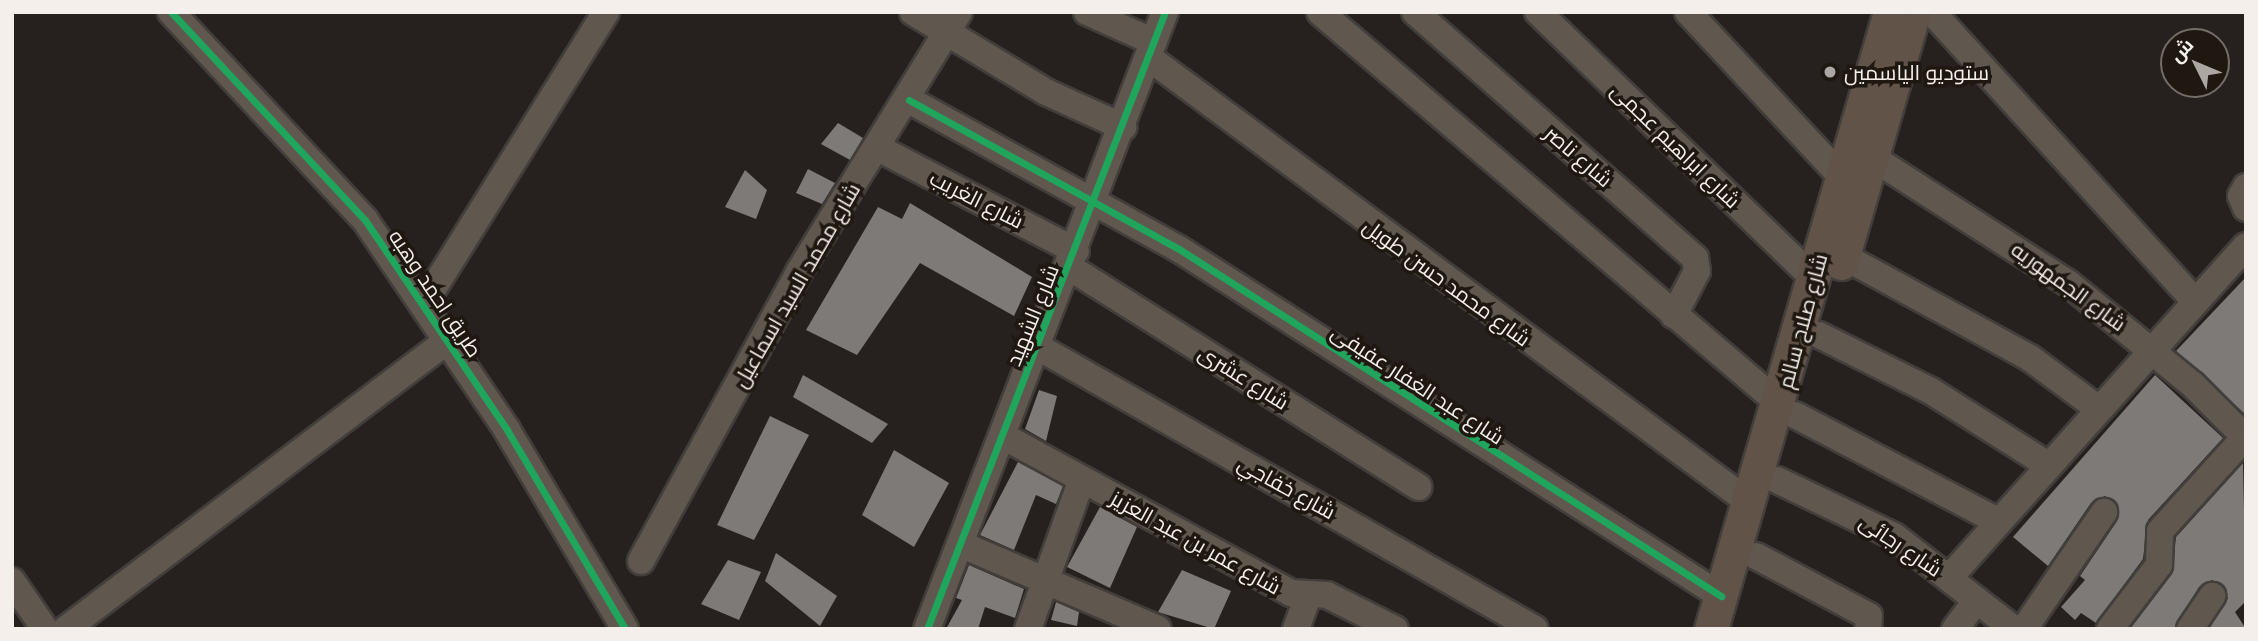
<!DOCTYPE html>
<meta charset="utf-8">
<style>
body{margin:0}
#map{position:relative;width:2258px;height:641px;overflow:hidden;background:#26211e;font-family:"Noto Sans",Cairo,sans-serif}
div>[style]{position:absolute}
.building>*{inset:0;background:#7e7a77}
.roads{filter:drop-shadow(2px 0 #423e3b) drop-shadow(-2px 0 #423e3b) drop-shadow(0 2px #423e3b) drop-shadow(0 -2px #423e3b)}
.minor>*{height:26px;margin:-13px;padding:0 13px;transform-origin:13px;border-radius:13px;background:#60574f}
.major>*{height:33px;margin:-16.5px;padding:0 16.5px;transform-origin:16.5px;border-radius:16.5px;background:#615348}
.cycleway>*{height:7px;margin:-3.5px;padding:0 3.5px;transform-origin:3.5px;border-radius:3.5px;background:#20a55d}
.dots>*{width:19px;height:19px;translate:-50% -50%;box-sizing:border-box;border:4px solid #1f1811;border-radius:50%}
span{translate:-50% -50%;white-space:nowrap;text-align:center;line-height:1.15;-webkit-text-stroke:7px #1f1811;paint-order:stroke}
.poi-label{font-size:21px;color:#f4efea}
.left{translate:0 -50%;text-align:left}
.street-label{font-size:21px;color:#f4efea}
.frame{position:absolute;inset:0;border:14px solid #f4efea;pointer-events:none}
.north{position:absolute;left:2160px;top:28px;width:70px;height:70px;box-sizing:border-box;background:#1f1811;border:2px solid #746e68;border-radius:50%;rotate:313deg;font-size:19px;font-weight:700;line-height:28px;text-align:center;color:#f4efea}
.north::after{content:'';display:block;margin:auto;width:24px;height:32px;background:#aca7a3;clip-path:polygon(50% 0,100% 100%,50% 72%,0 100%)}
</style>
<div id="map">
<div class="building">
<i style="clip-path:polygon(838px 123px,863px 138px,850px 160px,821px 144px)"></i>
<i style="clip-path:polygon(808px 169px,835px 183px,822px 204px,796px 193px)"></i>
<i style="clip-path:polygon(745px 170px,767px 190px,756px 219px,725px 207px)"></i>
<i style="clip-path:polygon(910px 203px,1032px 277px,1014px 316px,920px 263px,857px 355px,806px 330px,878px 207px,902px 219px)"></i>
<i style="clip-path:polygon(2246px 277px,2246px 415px,2176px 351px)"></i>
<i style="clip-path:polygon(803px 375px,888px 424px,872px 443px,793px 397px)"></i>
<i style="clip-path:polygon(2155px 375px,2223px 438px,2148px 520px,2143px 559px,2096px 623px,2081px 613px,2075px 620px,2061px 607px,2085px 580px,2080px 576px,2117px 521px,2118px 505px,2105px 496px,2091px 503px,2048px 566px,2013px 537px)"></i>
<i style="clip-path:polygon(1039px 390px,1057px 396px,1046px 441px,1025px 429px)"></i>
<i style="clip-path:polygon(770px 416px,809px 435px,754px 540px,717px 525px)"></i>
<i style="clip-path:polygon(894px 450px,949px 483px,914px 547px,862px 515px)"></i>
<i style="clip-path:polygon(1018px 462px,1063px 486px,1056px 504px,1036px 495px,1014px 550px,980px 535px)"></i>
<i style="clip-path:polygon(2243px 463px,2246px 601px,2235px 612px,2246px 629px,2209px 629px,2228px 598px,2212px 580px,2199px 587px,2174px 629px,2130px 629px,2172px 574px,2176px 537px)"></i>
<i style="clip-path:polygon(1100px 507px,1137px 527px,1110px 588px,1067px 567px)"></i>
<i style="clip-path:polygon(776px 553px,837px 596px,820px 626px,765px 581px)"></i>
<i style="clip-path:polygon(728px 560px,761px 572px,739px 620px,701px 604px)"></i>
<i style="clip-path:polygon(969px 565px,1024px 589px,1015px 618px,985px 607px,978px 629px,946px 629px,962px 600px,956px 598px)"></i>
<i style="clip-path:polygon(1182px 570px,1231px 591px,1214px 629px,1158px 612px)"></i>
<i style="clip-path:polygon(1056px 602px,1079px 612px,1077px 626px,1051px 620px)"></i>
</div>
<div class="roads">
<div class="minor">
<i style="left:171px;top:12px;width:284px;rotate:47deg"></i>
<i style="left:365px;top:220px;width:254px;rotate:55.9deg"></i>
<i style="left:507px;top:430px;width:231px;rotate:59.3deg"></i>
<i style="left:913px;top:12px;width:155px;rotate:31deg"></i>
<i style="left:1046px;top:92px;width:85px;rotate:24.4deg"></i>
<i style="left:1087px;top:12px;width:73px;rotate:24.1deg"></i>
<i style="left:1320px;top:12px;width:603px;rotate:40.43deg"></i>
<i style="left:1415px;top:12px;width:373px;rotate:41.3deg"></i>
<i style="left:1695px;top:258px;width:13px;rotate:81deg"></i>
<i style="left:1697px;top:271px;width:50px;rotate:117.6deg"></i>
<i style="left:1538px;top:12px;width:383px;rotate:44deg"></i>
<i style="left:1688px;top:12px;width:226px;rotate:47deg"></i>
<i style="left:1932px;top:12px;width:389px;rotate:47.7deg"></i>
<i style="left:1148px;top:57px;width:748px;rotate:36.52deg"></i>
<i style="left:909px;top:100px;width:308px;rotate:28.9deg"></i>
<i style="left:1179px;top:249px;width:644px;rotate:32.63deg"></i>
<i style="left:878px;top:148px;width:223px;rotate:27.5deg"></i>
<i style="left:1873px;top:158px;width:232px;rotate:32.7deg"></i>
<i style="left:2068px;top:283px;width:161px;rotate:39.2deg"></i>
<i style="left:2193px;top:385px;width:75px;rotate:45deg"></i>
<i style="left:2246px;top:187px;width:10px;rotate:119deg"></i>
<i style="left:2241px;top:196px;width:13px;rotate:67deg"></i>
<i style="left:1843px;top:256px;width:213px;rotate:28.6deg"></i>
<i style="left:2030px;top:358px;width:82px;rotate:36.6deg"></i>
<i style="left:1069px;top:267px;width:413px;rotate:32.2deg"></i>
<i style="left:423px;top:305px;width:345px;rotate:-58deg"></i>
<i style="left:1819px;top:335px;width:125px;rotate:26.6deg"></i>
<i style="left:1931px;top:391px;width:135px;rotate:32.3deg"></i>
<i style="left:1038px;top:347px;width:571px;rotate:29.57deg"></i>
<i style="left:1795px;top:415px;width:227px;rotate:27.6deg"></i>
<i style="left:1003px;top:436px;width:328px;rotate:28.6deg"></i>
<i style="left:1291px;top:593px;width:36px;rotate:3deg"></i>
<i style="left:1327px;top:595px;width:76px;rotate:26.6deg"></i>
<i style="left:1777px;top:480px;width:130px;rotate:25.6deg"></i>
<i style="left:1894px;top:536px;width:152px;rotate:37.8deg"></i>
<i style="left:960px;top:544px;width:215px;rotate:23.2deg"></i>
<i style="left:1756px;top:556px;width:128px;rotate:28deg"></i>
<i style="left:1869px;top:616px;width:13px;rotate:94deg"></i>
<i style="left:641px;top:561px;width:329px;rotate:-61.3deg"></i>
<i style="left:799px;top:272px;width:305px;rotate:-58.4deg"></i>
<i style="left:1949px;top:578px;width:445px;rotate:-48.2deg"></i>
<i style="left:12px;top:581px;width:58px;rotate:55.5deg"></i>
<i style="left:66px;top:629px;width:478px;rotate:-37.1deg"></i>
<i style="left:927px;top:629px;width:661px;rotate:-68.91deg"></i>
<i style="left:1028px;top:629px;width:159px;rotate:-70.2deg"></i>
<i style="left:1296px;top:629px;width:37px;rotate:-70deg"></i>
<i style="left:1955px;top:629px;width:36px;rotate:-53deg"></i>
<i style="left:2024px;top:629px;width:142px;rotate:-55.6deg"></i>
<i style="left:2110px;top:629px;width:81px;rotate:-52.6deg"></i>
<i style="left:2159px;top:565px;width:34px;rotate:-88deg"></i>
<i style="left:2160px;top:531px;width:128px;rotate:-47.8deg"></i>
<i style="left:2190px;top:629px;width:40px;rotate:-56deg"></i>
</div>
<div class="major">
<i style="left:1841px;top:263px;width:261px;rotate:-73.8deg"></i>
<i style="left:1711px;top:629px;width:642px;rotate:-73.82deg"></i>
</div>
</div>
<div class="cycleway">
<i style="left:171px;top:12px;width:284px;rotate:47deg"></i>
<i style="left:365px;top:220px;width:254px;rotate:55.9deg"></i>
<i style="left:507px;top:430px;width:231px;rotate:59.3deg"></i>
<i style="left:909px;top:100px;width:308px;rotate:28.9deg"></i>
<i style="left:1179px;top:249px;width:644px;rotate:32.63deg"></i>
<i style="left:927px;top:629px;width:661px;rotate:-68.91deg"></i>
</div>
<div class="dots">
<i style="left:1830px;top:72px;background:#aca7a3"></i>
</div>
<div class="poi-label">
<span class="left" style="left:1844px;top:72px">ستوديو الياسمين</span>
</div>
<div class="street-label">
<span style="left:1676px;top:145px;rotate:44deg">شارع ابراهيم عجمى</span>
<span style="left:1579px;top:156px;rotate:41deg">شارع ناصر</span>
<span style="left:977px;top:199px;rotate:27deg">شارع الغريب</span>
<span style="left:1447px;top:282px;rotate:36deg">شارع محمد حسن طويل</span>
<span style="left:796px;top:285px;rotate:-60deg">شارع محمد السيد اسماعيل</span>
<span style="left:2069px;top:286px;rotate:36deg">شارع الجمهوريه</span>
<span style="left:436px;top:293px;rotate:56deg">طريق احمد وهبه</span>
<span style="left:1032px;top:315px;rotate:-68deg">شارع الشهيد</span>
<span style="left:1802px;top:321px;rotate:-75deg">شارع صلاح سالم</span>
<span style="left:1244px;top:377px;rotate:32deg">شارع عشرى</span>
<span style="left:1418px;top:384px;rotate:33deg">شارع عبد الغفار عفيفى</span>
<span style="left:1287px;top:487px;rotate:29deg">شارع خفاجي</span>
<span style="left:1196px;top:542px;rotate:29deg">شارع عمر بن عبد العزيز</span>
<span style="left:1901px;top:545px;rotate:34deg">شارع رجائى</span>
</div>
<div class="frame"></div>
<div class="north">ش</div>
</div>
